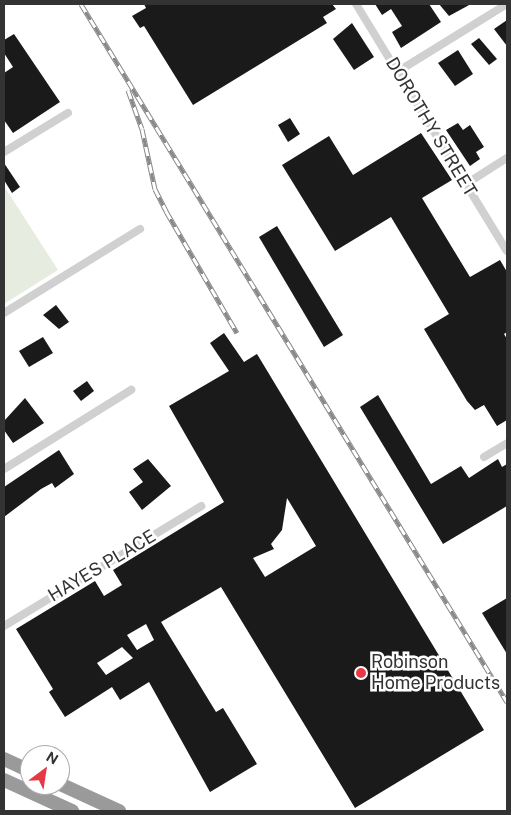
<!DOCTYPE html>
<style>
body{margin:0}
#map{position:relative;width:511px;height:815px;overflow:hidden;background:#fff;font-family:"Public Sans",sans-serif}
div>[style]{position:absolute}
.green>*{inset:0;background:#e6ecdf}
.building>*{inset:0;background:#1a1a1a}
.street>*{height:8px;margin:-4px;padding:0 4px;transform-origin:4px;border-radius:4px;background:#d0d0d0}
.highway>*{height:14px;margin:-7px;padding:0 7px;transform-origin:7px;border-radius:7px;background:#9a9a9a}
.rail>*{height:5px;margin-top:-2.5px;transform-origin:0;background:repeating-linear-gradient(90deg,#fff 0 9px,#888 0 18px);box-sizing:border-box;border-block:1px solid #888}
.dots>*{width:14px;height:14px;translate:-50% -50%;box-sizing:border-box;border:2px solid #fff;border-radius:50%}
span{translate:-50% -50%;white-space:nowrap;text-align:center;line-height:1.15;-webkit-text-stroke:5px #fff;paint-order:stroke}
.street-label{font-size:18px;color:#333}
.poi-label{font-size:18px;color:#333}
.left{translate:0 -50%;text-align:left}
.frame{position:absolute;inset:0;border:5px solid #333;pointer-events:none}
.north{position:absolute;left:20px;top:745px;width:50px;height:50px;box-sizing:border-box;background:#fff;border:1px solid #adadad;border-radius:50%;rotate:31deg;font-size:14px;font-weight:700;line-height:20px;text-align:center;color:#333}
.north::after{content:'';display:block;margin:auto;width:18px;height:22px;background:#e63946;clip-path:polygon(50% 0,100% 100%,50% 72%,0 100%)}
</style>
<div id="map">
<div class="green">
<i style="clip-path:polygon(4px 186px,58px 270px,4px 304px)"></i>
</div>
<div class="building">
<i style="clip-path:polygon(144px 4px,332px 4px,336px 9px,323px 17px,327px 23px,193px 105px,144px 26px,140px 28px,132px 16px,146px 8px)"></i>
<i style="clip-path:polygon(375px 4px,429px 4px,441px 22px,401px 48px,392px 32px,402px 26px,391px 9px,382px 15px)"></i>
<i style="clip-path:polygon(439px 4px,471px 4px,449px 16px)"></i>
<i style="clip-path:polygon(507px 20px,507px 46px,494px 29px)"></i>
<i style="clip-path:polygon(352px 23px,374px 57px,354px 70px,333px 39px)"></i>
<i style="clip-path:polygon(14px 34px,60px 102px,13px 133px,4px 120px,4px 73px,13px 67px,4px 53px,4px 40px)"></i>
<i style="clip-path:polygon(479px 38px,497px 59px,489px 65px,471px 44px)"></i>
<i style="clip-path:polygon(458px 50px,473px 74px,455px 86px,438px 63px)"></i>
<i style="clip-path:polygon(290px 118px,300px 134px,288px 142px,278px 125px)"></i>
<i style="clip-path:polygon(458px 123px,463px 130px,470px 125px,484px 147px,476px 152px,480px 159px,470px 166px,446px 130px)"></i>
<i style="clip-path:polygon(421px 133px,452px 180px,422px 198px,470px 277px,500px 260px,507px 272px,507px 332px,504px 334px,507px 339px,507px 420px,497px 426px,484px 405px,475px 410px,467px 401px,424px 329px,449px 314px,391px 217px,335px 251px,282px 165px,329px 136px,353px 175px)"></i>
<i style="clip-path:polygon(4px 163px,20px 187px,12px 193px,4px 180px)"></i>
<i style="clip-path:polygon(277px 226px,343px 335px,324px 347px,259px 237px)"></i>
<i style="clip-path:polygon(56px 305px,69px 322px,59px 329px,43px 315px)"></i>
<i style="clip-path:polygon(evenodd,224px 333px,244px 362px,257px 354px,484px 730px,355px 808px,221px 587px,161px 622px,216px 712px,223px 708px,257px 764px,210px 792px,149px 682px,120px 700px,112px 687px,65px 717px,49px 692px,53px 689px,16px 629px,95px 581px,104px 596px,122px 585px,113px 570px,224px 502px,169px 406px,229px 371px,210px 343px,224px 333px,287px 498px,316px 546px,265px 577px,253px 558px,274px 549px,271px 544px,282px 530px,287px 498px,224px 333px,146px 624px,154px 640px,137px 650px,127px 635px,146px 624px,224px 333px,122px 647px,133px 658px,106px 675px,97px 663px,122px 647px)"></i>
<i style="clip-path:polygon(43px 337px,53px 353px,29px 367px,19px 351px)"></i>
<i style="clip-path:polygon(87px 381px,94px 391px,81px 401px,73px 391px)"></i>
<i style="clip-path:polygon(378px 395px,431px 484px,461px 466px,469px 478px,498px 459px,502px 467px,507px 464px,507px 506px,443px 544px,360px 407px)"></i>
<i style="clip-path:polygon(25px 398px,44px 423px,13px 443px,4px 430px,4px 421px)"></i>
<i style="clip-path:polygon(59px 450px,74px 474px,55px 488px,52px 483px,41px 489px,4px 517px,4px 487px)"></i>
<i style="clip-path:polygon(148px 459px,171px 486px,142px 510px,129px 492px,143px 482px,133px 469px)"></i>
<i style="clip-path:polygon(507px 598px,507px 654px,482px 613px)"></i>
</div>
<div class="street">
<i style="left:356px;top:4px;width:289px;rotate:58.6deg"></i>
<i style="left:397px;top:72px;width:129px;rotate:-31.7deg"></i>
<i style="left:4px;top:152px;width:75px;rotate:-31.4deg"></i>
<i style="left:466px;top:184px;width:49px;rotate:-32.4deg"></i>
<i style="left:4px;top:313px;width:160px;rotate:-31.7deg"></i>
<i style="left:484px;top:457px;width:27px;rotate:-31deg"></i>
<i style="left:4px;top:469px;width:150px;rotate:-31.9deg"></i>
<i style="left:4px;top:626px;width:231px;rotate:-31.3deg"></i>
</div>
<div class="highway">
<i style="left:4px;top:759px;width:29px;rotate:25deg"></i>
<i style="left:4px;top:780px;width:75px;rotate:24.5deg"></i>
<i style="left:60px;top:784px;width:65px;rotate:24.6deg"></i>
</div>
<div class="rail">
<i style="left:81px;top:4px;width:818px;rotate:58.6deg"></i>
<i style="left:128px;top:90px;width:41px;rotate:70.3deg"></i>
<i style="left:142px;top:129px;width:61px;rotate:77.8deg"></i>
<i style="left:155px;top:189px;width:25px;rotate:63deg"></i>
<i style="left:166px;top:211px;width:141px;rotate:59.8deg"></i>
</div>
<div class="dots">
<i style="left:361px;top:673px;background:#e63946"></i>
</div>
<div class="street-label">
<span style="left:431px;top:127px;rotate:59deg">DOROTHY STREET</span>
<span style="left:102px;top:566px;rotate:-31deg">HAYES PLACE</span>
</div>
<div class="poi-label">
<span class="left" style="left:371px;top:673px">Robinson<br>Home Products</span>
</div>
<div class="frame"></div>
<div class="north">N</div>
</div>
